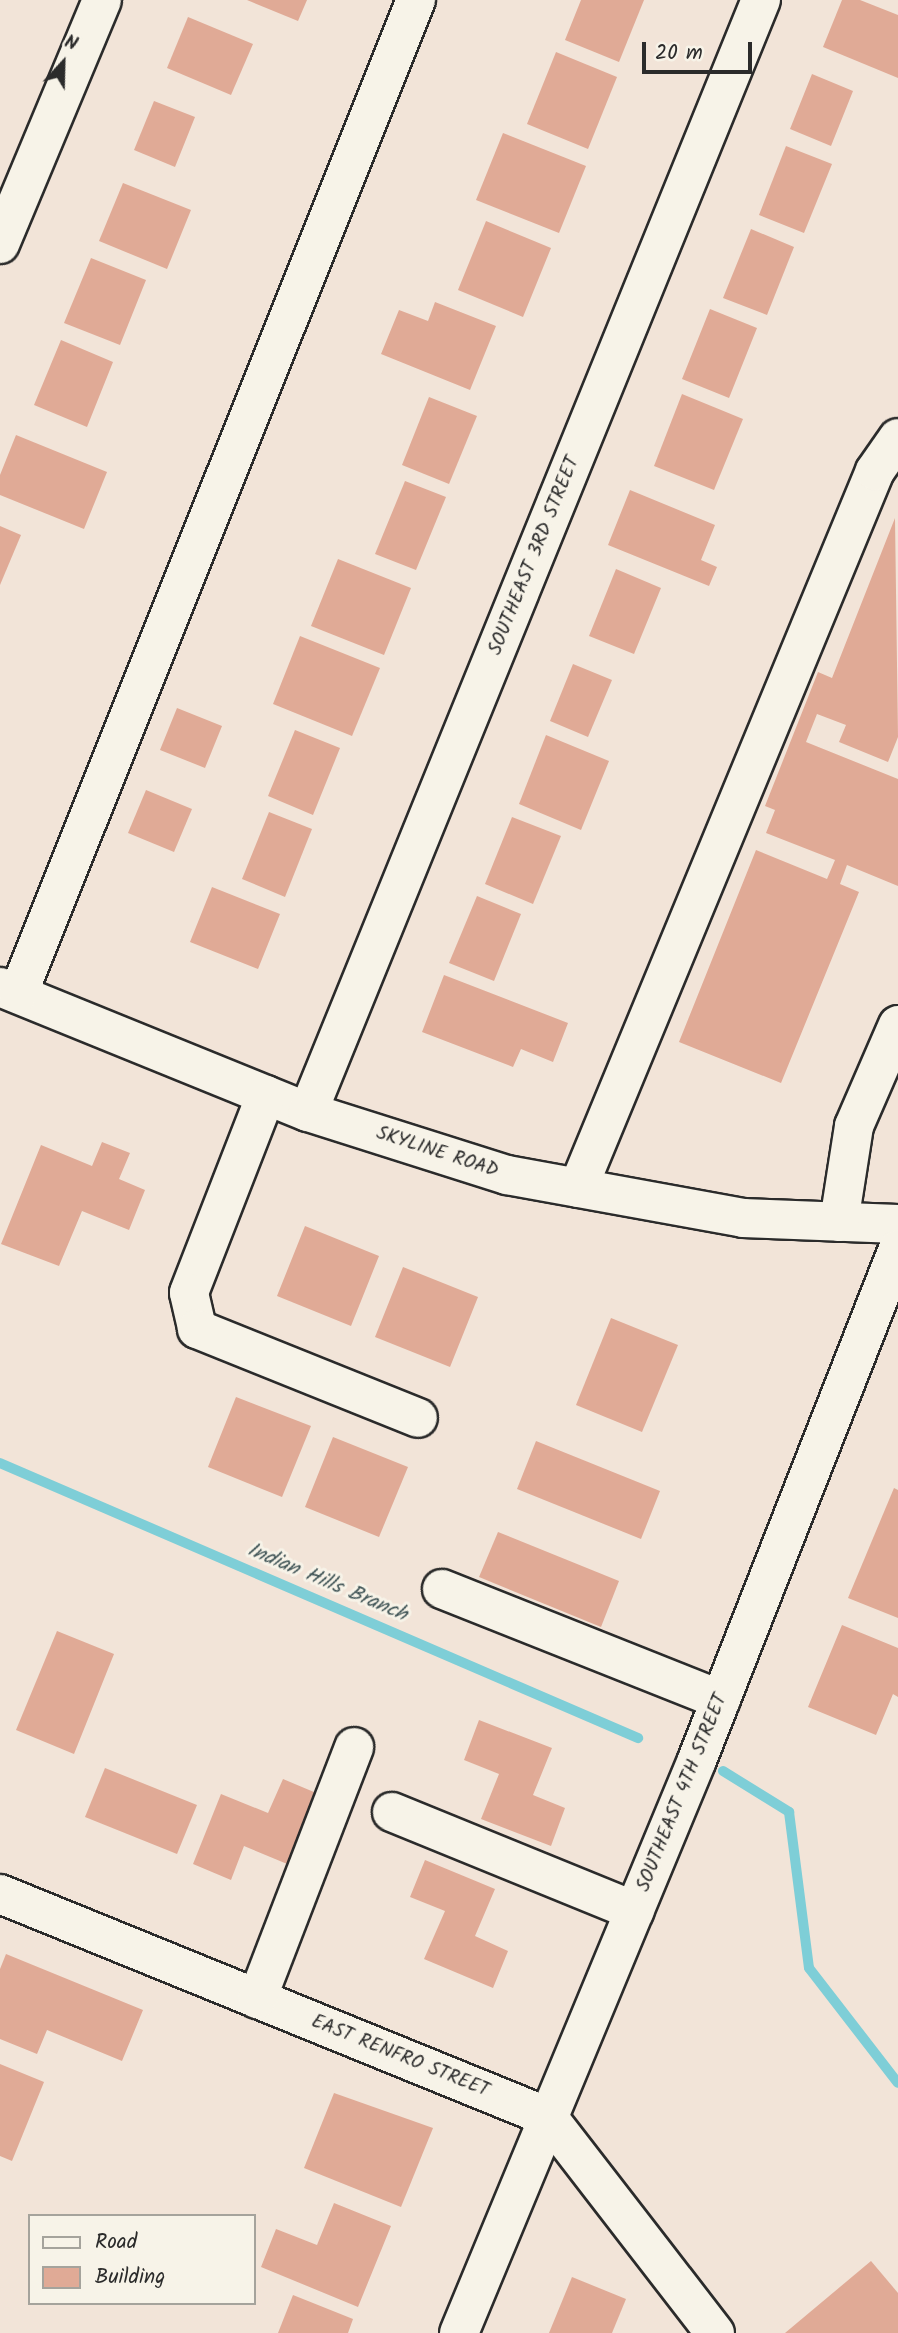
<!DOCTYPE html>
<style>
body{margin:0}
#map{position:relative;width:898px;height:2333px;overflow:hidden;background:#f2e4d8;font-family:Kalam,sans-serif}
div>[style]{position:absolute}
.stream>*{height:10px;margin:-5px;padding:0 5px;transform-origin:5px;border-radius:5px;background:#7eced7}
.building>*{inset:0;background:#e0aa96}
.roads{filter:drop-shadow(2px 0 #2b2b2b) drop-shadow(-2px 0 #2b2b2b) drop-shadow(0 2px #2b2b2b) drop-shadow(0 -2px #2b2b2b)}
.minor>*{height:38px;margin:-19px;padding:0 19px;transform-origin:19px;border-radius:19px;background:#f7f3e8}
span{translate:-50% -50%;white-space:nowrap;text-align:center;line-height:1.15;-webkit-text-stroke:6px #f7f3e8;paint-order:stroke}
.street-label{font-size:19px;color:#2b2b2b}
.water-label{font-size:21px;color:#405456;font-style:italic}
.legend{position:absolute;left:28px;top:2214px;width:228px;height:91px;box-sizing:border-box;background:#f7f3e8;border:2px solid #a5a39c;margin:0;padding:9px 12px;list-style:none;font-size:21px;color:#2b2b2b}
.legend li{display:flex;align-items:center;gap:14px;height:35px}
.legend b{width:35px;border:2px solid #a5a39c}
.north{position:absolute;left:28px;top:28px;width:70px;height:70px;-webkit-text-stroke:5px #f7f3e8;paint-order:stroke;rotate:22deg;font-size:19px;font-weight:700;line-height:28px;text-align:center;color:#2b2b2b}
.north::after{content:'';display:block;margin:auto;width:24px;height:32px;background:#2b2b2b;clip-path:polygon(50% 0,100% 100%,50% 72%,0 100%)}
.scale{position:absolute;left:642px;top:42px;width:110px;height:32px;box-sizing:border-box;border:4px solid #2b2b2b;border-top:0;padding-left:9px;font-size:21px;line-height:24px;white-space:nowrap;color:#2b2b2b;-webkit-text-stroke:5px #f7f3e8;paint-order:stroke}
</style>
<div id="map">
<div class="stream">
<i style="left:0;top:1463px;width:695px;rotate:23.32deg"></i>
<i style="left:723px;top:1771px;width:78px;rotate:31.8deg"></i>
<i style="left:789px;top:1812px;width:157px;rotate:82.7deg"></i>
<i style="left:809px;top:1968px;width:145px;rotate:52.3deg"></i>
</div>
<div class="building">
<i style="clip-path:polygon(247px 0,307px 0,298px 21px)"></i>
<i style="clip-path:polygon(581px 0,644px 0,619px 62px,565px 40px)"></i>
<i style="clip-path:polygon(842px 0,860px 0,898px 15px,898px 78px,823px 47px)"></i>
<i style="clip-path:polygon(188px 17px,253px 44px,231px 95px,167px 68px)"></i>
<i style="clip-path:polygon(556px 52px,617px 77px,588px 149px,527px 124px)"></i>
<i style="clip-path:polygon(812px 74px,853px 91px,831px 146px,790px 129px)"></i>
<i style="clip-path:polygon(154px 101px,195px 117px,175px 167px,134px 150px)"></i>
<i style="clip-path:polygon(503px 133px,586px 166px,559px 233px,476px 200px)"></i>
<i style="clip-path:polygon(786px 146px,832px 164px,804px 233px,759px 215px)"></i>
<i style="clip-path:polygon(123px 183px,191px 210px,167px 269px,99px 241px)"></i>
<i style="clip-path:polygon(486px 221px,551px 248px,523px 317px,458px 290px)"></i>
<i style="clip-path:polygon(751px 229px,794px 247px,767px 315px,723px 298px)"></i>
<i style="clip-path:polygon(91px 258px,146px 280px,120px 345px,64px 323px)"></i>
<i style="clip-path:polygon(435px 302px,496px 326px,470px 390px,381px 354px,399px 310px,428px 321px)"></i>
<i style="clip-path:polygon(710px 309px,757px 328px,729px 398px,682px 379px)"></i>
<i style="clip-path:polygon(61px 340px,113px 362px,87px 427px,34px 405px)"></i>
<i style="clip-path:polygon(682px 394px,743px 419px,714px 490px,654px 466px)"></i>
<i style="clip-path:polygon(429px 397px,477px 416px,449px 484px,402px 465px)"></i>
<i style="clip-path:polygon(16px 435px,107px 472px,84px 529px,0 495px,0 475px)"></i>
<i style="clip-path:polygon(405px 481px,446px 497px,416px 570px,375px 554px)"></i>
<i style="clip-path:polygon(630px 490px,715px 525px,701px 560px,717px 567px,709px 586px,608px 545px)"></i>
<i style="clip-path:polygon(895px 518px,898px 737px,888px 762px,839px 742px,846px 725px,817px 714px,806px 742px,898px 779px,898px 886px,847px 865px,840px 884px,859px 892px,781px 1083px,679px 1042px,756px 850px,827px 879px,835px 860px,766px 833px,775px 810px,765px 806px,818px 672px,832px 678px)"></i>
<i style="clip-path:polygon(0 526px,21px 535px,0 585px)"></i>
<i style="clip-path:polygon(338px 559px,411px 588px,384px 655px,311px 626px)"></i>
<i style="clip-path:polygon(616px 569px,661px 588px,634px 654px,589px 636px)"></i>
<i style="clip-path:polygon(300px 636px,380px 668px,352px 736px,273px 704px)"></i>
<i style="clip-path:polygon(573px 664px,612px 680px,588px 737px,550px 721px)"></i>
<i style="clip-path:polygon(177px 708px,222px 726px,205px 768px,160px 750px)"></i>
<i style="clip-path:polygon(295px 730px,340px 748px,313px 815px,268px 796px)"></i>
<i style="clip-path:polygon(546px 735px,609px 761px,581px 830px,519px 804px)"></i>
<i style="clip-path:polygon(146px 790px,192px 809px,174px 852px,128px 833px)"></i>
<i style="clip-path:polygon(269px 812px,312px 829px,285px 897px,242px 879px)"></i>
<i style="clip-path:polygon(512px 817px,561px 836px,533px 904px,485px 884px)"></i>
<i style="clip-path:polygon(212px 887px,280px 914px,258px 969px,190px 942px)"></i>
<i style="clip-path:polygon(477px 896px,521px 914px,494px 981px,449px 963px)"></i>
<i style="clip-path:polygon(444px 975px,568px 1023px,553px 1062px,521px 1049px,513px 1067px,422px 1032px)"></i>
<i style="clip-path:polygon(102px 1142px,130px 1153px,119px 1179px,145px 1190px,129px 1230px,82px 1211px,59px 1266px,1px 1244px,41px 1145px,92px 1166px)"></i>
<i style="clip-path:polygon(305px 1226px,379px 1256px,351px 1326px,277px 1296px)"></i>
<i style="clip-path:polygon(403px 1267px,478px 1297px,450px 1367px,375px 1337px)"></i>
<i style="clip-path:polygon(611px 1318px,678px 1345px,642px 1432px,576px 1405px)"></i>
<i style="clip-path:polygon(236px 1397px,311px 1426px,282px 1497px,208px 1467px)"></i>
<i style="clip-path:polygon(333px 1437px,408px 1467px,379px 1537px,305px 1507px)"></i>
<i style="clip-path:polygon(536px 1441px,660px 1491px,641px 1539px,517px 1489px)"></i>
<i style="clip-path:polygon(894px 1488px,898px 1490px,898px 1618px,848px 1598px)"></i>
<i style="clip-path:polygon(498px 1532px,619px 1581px,601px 1627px,479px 1577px)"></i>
<i style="clip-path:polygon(842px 1625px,898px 1648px,898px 1697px,893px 1694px,876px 1735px,808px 1707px)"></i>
<i style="clip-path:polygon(57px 1631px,114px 1654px,74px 1754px,16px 1730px)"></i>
<i style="clip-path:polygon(479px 1720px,552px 1748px,533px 1795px,565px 1808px,551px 1846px,481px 1819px,499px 1774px,464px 1760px)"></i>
<i style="clip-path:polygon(105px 1768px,197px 1805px,177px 1854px,85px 1817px)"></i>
<i style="clip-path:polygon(283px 1779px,321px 1795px,292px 1866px,244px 1846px,231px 1880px,193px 1864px,221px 1794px,268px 1813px)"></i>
<i style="clip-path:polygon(425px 1860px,495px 1889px,475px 1936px,508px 1951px,493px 1988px,424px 1959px,445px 1911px,410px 1897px)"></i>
<i style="clip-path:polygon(6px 1954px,143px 2010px,122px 2061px,47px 2030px,37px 2054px,0 2039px,0 1969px)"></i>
<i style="clip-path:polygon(0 2064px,44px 2082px,12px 2161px,0 2156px)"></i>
<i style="clip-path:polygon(334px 2093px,433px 2128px,401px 2207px,304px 2168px)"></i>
<i style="clip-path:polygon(334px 2203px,391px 2226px,358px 2307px,261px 2267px,276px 2229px,317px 2245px)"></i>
<i style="clip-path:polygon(871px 2261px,898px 2293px,898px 2333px,785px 2333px)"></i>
<i style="clip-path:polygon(572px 2277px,626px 2299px,612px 2333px,549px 2333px)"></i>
<i style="clip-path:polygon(293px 2295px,353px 2319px,348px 2333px,278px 2333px)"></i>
</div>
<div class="roads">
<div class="minor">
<i style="left:0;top:244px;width:264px;rotate:-67.3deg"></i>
<i style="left:0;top:987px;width:332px;rotate:22.1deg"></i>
<i style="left:308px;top:1112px;width:209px;rotate:17.6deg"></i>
<i style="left:507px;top:1175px;width:240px;rotate:10.3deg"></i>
<i style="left:743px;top:1218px;width:155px;rotate:2.2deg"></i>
<i style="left:18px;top:994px;width:1071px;rotate:-68.18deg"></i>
<i style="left:266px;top:1095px;width:212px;rotate:111.3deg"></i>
<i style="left:189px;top:1293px;width:37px;rotate:77deg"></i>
<i style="left:197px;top:1329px;width:238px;rotate:21.9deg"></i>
<i style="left:308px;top:1112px;width:1201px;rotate:-67.84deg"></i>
<i style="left:578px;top:1188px;width:776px;rotate:-67.5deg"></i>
<i style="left:875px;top:471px;width:40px;rotate:-55.1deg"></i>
<i style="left:839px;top:1222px;width:97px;rotate:-81.1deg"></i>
<i style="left:854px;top:1126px;width:110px;rotate:-66.5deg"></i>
<i style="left:442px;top:1589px;width:300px;rotate:21.7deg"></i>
<i style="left:392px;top:1812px;width:262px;rotate:22.2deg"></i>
<i style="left:0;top:1894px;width:592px;rotate:22.14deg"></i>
<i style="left:548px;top:2117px;width:273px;rotate:52.3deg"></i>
<i style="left:257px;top:1999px;width:270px;rotate:-68.9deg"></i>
<i style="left:459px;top:2333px;width:620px;rotate:-67.44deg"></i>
<i style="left:697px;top:1760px;width:549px;rotate:-68.53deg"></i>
</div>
</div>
<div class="street-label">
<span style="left:535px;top:556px;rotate:-68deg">SOUTHEAST 3RD STREET</span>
<span style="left:437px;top:1153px;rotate:18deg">SKYLINE ROAD</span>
<span style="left:683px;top:1793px;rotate:-68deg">SOUTHEAST 4TH STREET</span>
<span style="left:400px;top:2057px;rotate:22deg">EAST RENFRO STREET</span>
</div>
<div class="water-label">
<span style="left:327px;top:1583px;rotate:23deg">Indian Hills Branch</span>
</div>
<ul class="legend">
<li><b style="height:9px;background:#f7f3e8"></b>Road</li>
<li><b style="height:19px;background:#e0aa96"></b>Building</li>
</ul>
<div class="north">N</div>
<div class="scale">20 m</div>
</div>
